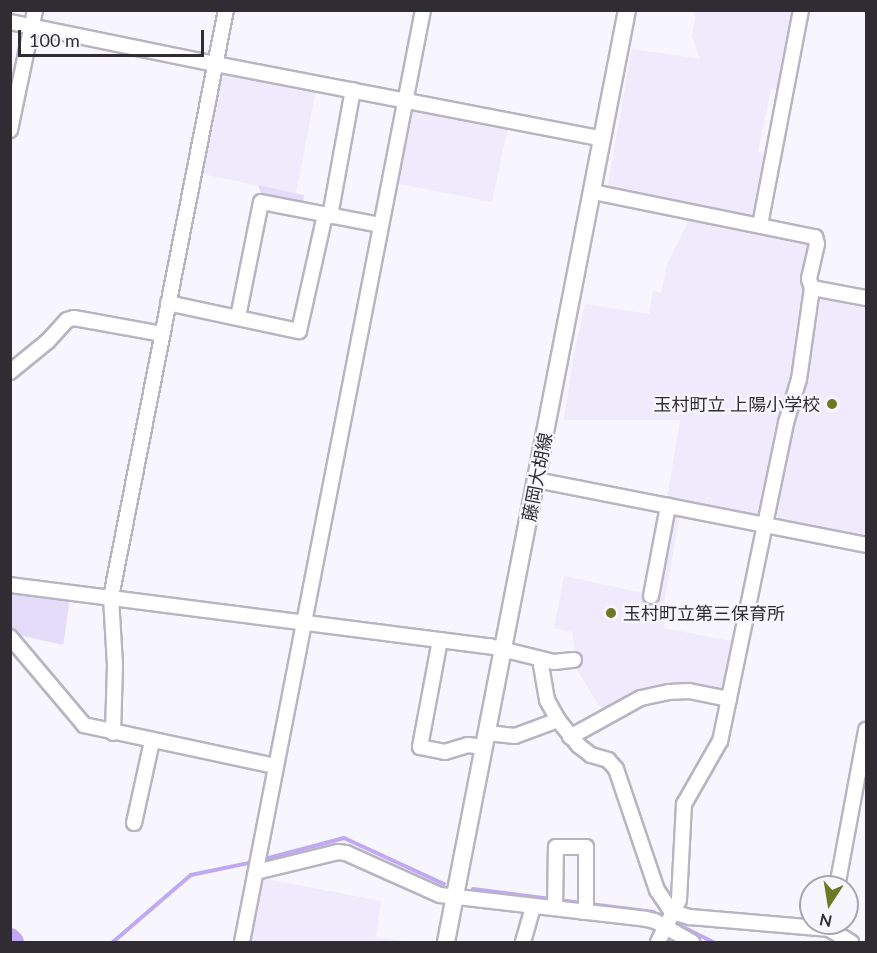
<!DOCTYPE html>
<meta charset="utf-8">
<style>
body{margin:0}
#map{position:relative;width:877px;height:953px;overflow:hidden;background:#f7f5fe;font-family:Lato,"Noto Sans JP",sans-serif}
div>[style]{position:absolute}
.built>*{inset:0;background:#f0ebfc}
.green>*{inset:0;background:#e5dcfa}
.stream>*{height:4px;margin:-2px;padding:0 2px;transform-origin:2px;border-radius:2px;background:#c1a8f2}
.river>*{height:22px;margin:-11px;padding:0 11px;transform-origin:11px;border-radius:11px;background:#c1a8f2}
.roads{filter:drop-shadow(2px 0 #b8b4c2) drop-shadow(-2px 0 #b8b4c2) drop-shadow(0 2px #b8b4c2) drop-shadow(0 -2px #b8b4c2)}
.minor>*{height:14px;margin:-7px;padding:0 7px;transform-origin:7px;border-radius:7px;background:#fff}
.major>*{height:16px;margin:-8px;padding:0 8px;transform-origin:8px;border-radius:8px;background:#fff}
.dots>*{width:16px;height:16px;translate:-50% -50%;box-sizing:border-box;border:3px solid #f7f5fe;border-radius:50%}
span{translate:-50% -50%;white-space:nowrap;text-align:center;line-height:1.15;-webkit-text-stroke:4.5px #f7f5fe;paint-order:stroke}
.poi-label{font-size:18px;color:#2f2d33}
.right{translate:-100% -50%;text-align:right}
.left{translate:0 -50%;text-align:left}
.street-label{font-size:18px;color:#2f2d33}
.frame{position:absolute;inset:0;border:12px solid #2f2d33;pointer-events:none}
.north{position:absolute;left:799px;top:875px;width:60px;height:60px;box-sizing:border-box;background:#f7f5fe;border:2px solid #a7a5ad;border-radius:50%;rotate:192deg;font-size:16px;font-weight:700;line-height:24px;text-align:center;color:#2f2d33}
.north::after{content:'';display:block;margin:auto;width:21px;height:27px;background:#6d7925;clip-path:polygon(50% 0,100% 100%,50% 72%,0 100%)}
.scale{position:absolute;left:18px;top:30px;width:186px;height:27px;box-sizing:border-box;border:3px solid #2f2d33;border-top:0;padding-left:8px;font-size:18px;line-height:21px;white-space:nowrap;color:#2f2d33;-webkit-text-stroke:4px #f7f5fe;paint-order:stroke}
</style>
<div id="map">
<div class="built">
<i style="clip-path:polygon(696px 11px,797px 11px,782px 91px,771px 89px,758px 152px,770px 155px,758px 219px,607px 189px,632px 49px,700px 59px,692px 36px)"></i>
<i style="clip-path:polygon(222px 71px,316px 90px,296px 193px,202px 174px)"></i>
<i style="clip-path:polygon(416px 108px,508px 127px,492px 202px,394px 183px,406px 116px)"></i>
<i style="clip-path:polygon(689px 220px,812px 243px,791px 387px,778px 416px,762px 510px,755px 515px,667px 498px,680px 420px,564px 420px,573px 358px,585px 304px,649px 314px,653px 291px,661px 293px,667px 264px)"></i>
<i style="clip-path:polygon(822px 294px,866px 303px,866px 536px,780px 520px,775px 513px,818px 296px)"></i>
<i style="clip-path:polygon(663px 511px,680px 515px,665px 598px,664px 628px,735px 642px,725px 690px,721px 692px,686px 688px,603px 712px,577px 670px,572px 632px,554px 628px,564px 576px,647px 594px)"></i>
<i style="clip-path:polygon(262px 878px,381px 901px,376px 937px,412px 942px,250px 942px)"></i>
</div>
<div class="green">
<i style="clip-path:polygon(258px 185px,304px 195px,303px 205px,263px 198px)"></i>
<i style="clip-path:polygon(13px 591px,70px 599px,63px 645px,14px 634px,11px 629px,10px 593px)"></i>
</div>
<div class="stream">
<i style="left:261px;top:860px;width:86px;rotate:-14.8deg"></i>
<i style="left:344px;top:838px;width:110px;rotate:24.7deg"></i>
<i style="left:473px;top:889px;width:110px;rotate:7.3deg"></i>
<i style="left:590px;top:904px;width:64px;rotate:7.2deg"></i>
<i style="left:653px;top:912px;width:67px;rotate:26.6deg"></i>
<i style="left:113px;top:942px;width:103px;rotate:-40.7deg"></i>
<i style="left:191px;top:875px;width:63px;rotate:-11.8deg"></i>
</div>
<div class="river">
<i style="left:10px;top:939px;width:4px;rotate:45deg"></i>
</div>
<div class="roads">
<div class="minor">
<i style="left:10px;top:22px;width:209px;rotate:11.6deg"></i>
<i style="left:215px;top:64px;width:395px;rotate:10.9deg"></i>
<i style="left:10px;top:130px;width:123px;rotate:-78.2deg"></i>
<i style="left:593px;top:192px;width:227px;rotate:11.5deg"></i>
<i style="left:815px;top:237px;width:7px;rotate:74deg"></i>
<i style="left:817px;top:244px;width:36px;rotate:103deg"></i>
<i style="left:809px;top:279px;width:9px;rotate:72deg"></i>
<i style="left:812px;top:288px;width:92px;rotate:98.1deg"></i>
<i style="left:799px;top:379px;width:46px;rotate:106.5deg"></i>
<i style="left:786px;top:423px;width:325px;rotate:101.7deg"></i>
<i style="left:720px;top:741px;width:73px;rotate:119.7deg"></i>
<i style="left:684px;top:804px;width:96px;rotate:93deg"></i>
<i style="left:679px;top:900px;width:47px;rotate:116.6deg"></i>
<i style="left:330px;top:216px;width:128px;rotate:-79.7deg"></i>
<i style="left:760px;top:225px;width:219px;rotate:-79.2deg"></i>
<i style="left:812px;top:288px;width:55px;rotate:10.5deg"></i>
<i style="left:168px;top:303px;width:134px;rotate:12.1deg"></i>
<i style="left:299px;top:331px;width:119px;rotate:-77.4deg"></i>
<i style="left:238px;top:317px;width:117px;rotate:-78.7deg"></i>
<i style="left:261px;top:202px;width:122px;rotate:10.9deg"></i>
<i style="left:10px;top:372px;width:49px;rotate:-39.2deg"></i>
<i style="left:48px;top:341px;width:28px;rotate:-48deg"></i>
<i style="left:67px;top:320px;width:7px;rotate:-16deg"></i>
<i style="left:74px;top:318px;width:89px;rotate:10.3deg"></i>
<i style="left:536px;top:480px;width:336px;rotate:11.1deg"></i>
<i style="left:10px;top:585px;width:483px;rotate:7.3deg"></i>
<i style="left:489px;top:646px;width:67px;rotate:13.8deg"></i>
<i style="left:554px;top:662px;width:20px;rotate:-6deg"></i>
<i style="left:651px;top:596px;width:92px;rotate:-79.3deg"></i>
<i style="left:10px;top:637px;width:115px;rotate:49.9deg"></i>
<i style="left:84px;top:725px;width:196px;rotate:12.1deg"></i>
<i style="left:440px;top:640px;width:109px;rotate:100.6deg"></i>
<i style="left:420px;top:747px;width:25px;rotate:11deg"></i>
<i style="left:445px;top:752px;width:24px;rotate:-17deg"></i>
<i style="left:468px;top:745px;width:16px;rotate:7deg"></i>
<i style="left:540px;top:659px;width:42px;rotate:80.3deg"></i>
<i style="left:547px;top:700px;width:23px;rotate:61deg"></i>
<i style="left:558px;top:720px;width:32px;rotate:51deg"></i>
<i style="left:578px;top:745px;width:16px;rotate:38deg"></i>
<i style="left:591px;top:755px;width:18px;rotate:16deg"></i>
<i style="left:608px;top:760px;width:12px;rotate:48deg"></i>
<i style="left:616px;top:769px;width:128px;rotate:71.3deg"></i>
<i style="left:657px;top:890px;width:27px;rotate:56deg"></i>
<i style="left:672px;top:912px;width:19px;rotate:16deg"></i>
<i style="left:690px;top:917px;width:140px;rotate:4.9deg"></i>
<i style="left:829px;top:929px;width:26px;rotate:31deg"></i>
<i style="left:113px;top:733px;width:68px;rotate:-88.3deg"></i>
<i style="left:115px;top:665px;width:68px;rotate:-93.4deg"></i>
<i style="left:111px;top:597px;width:598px;rotate:-78.92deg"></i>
<i style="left:487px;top:733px;width:28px;rotate:6deg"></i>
<i style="left:515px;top:736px;width:46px;rotate:-20.4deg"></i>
<i style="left:570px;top:737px;width:81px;rotate:-28.8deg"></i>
<i style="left:641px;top:698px;width:29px;rotate:-12deg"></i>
<i style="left:669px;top:692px;width:20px;rotate:-3deg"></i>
<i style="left:689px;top:691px;width:41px;rotate:11.3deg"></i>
<i style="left:134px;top:823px;width:84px;rotate:-77.6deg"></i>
<i style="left:256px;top:872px;width:84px;rotate:-13.7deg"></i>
<i style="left:338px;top:852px;width:8px;rotate:7deg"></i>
<i style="left:346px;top:853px;width:103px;rotate:24.1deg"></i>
<i style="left:440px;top:895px;width:207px;rotate:6.6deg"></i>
<i style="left:646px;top:919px;width:9px;rotate:13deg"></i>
<i style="left:655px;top:921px;width:43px;rotate:29.6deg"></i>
<i style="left:837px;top:887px;width:160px;rotate:-79.5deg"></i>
<i style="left:555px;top:908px;width:61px;rotate:-89.1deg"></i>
<i style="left:556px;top:847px;width:30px"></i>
<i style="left:586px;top:847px;width:61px;rotate:90deg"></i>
<i style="left:586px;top:908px;width:5px;rotate:127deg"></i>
<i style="left:242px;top:942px;width:949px;rotate:-79.01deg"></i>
<i style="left:523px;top:942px;width:36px;rotate:-74deg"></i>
</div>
<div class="major">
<i style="left:446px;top:942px;width:949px;rotate:-79.01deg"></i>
</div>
</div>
<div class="dots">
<i style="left:832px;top:404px;background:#6d7925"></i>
<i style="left:611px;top:613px;background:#6d7925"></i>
</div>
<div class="poi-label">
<span class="right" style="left:820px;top:404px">玉村町立 上陽小学校</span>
<span class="left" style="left:623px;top:613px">玉村町立第三保育所</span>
</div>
<div class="street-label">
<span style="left:537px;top:477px;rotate:-79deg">藤岡大胡線</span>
</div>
<div class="frame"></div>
<div class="north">N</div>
<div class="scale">100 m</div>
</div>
